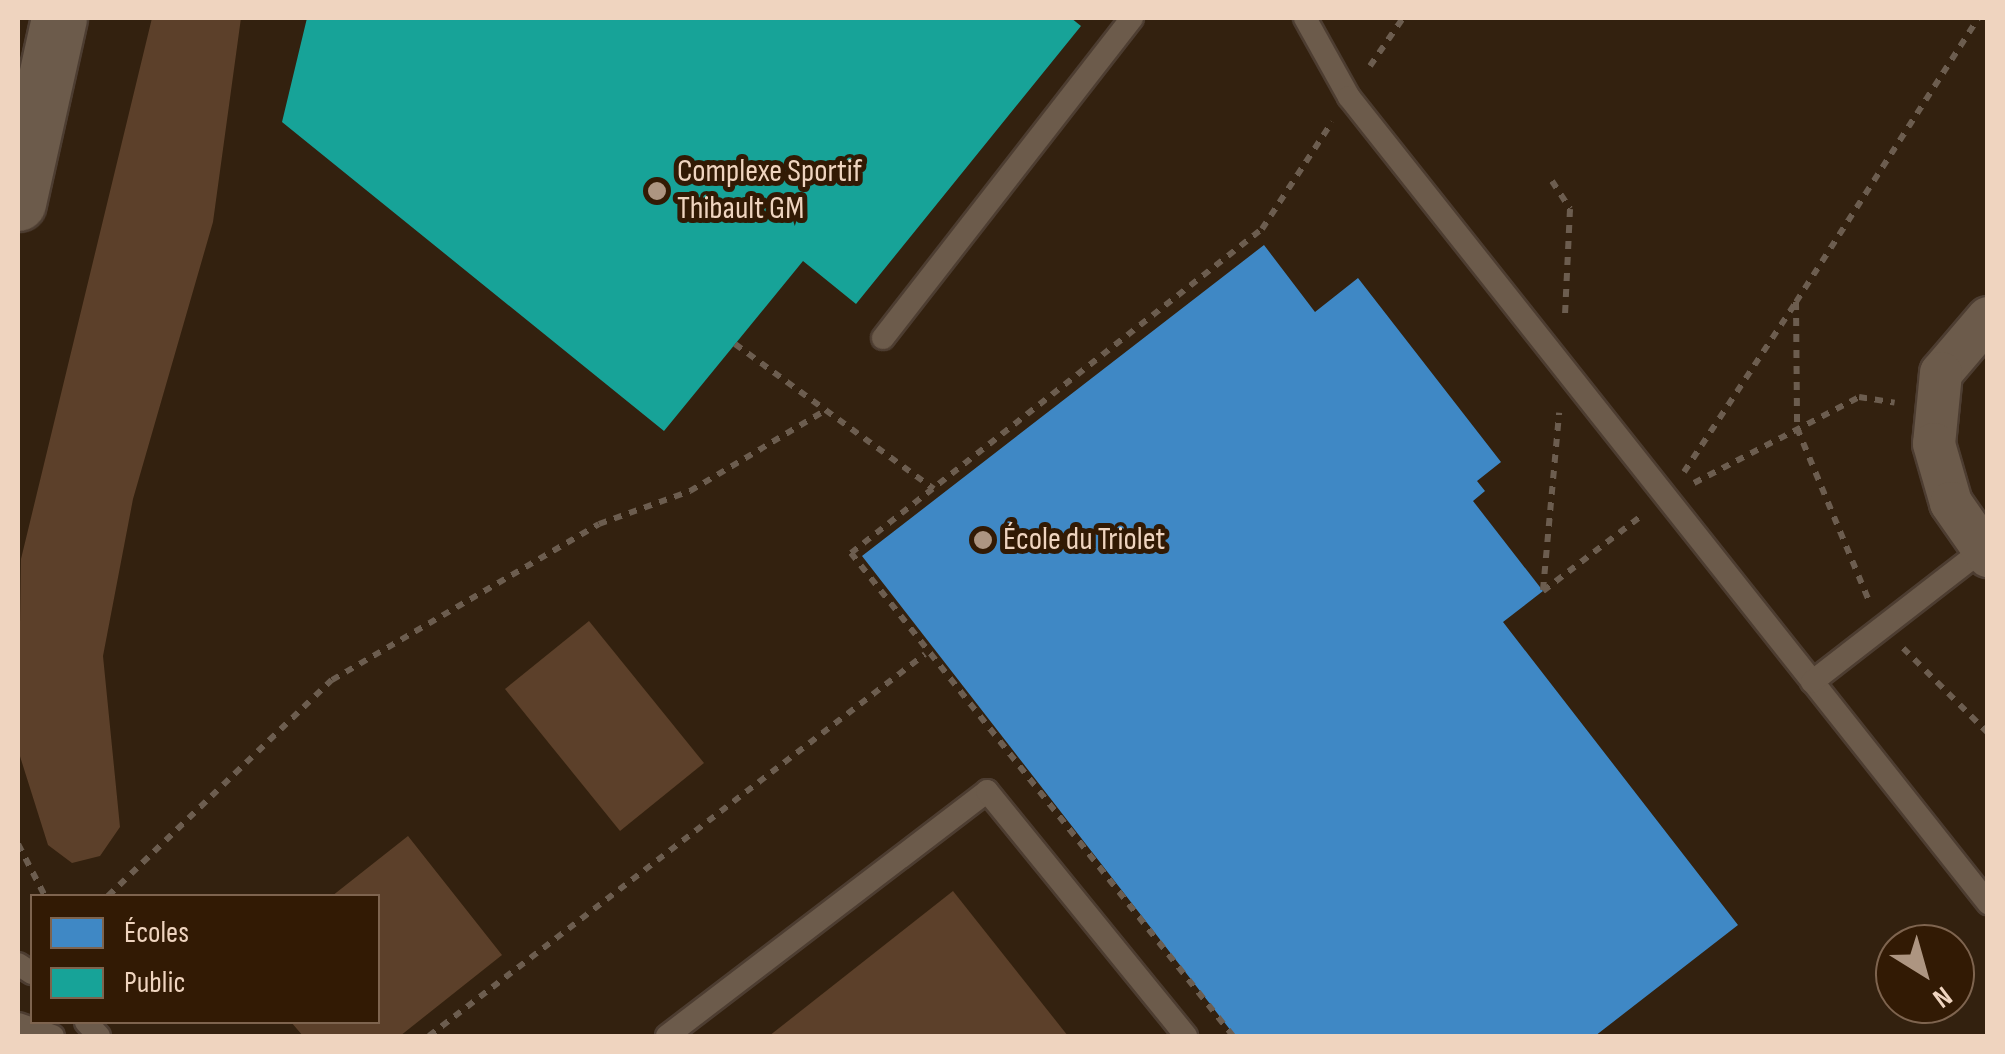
<!DOCTYPE html>
<meta charset="utf-8">
<style>
body{margin:0}
#map{position:relative;width:2005px;height:1054px;overflow:hidden;background:#33210f;font-family:"Sofia Sans Condensed",sans-serif}
div>[style]{position:absolute}
.green>*{inset:0;background:#5c402a}
.schools>*{inset:0;background:#3f88c5}
.public>*{inset:0;background:#17a398}
.path>*{height:6px;margin-top:-3px;transform-origin:0;background:repeating-linear-gradient(90deg,#6c5d4f 0 8px,transparent 0 16px)}
.roads{filter:drop-shadow(2px 0 #4d3d31) drop-shadow(-2px 0 #4d3d31) drop-shadow(0 2px #4d3d31) drop-shadow(0 -2px #4d3d31)}
.service>*{height:22px;margin:-11px;padding:0 11px;transform-origin:11px;border-radius:11px;background:#6c5b4b}
.minor>*{height:42px;margin:-21px;padding:0 21px;transform-origin:21px;border-radius:21px;background:#6c5b4b}
.secondary>*{height:55px;margin:-27.5px;padding:0 27.5px;transform-origin:27.5px;border-radius:27.5px;background:#6c5b4b}
.dots>*{width:28px;height:28px;translate:-50% -50%;box-sizing:border-box;border:5px solid #321a04;border-radius:50%}
span{translate:-50% -50%;white-space:nowrap;text-align:center;line-height:1.15;-webkit-text-stroke:10px #321a04;paint-order:stroke}
.poi-label{font-size:32px;color:#efd4bf}
.left{translate:0 -50%;text-align:left}
.frame{position:absolute;inset:0;border:20px solid #efd4bf;pointer-events:none}
.legend{position:absolute;left:30px;top:894px;width:350px;height:130px;box-sizing:border-box;background:#321a04;border:2px solid #7e644f;margin:0;padding:12px 18px;list-style:none;font-size:30px;color:#efd4bf}
.legend li{display:flex;align-items:center;gap:20px;height:50px}
.legend b{width:50px;border:2px solid #7e644f}
.north{position:absolute;left:1875px;top:924px;width:100px;height:100px;box-sizing:border-box;background:#321a04;border:2px solid #7e644f;border-radius:50%;rotate:143deg;font-size:28px;font-weight:700;line-height:40px;text-align:center;color:#efd4bf}
.north::after{content:'';display:block;margin:auto;width:35px;height:45px;background:#ad9581;clip-path:polygon(50% 0,100% 100%,50% 72%,0 100%)}
</style>
<div id="map">
<div class="green">
<i style="clip-path:polygon(152px 18px,241px 18px,213px 222px,133px 499px,103px 656px,120px 827px,100px 856px,72px 863px,48px 845px,18px 750px,21px 559px)"></i>
<i style="clip-path:polygon(589px 621px,704px 763px,620px 831px,505px 689px)"></i>
<i style="clip-path:polygon(408px 836px,502px 955px,400px 1036px,303px 1036px,291px 1022px,378px 1022px,378px 896px,332px 896px)"></i>
<i style="clip-path:polygon(953px 891px,1068px 1036px,769px 1036px)"></i>
</div>
<div class="schools">
<i style="clip-path:polygon(1264px 245px,1315px 312px,1358px 278px,1501px 462px,1477px 481px,1485px 491px,1473px 501px,1543px 591px,1503px 622px,1738px 925px,1595px 1036px,1235px 1036px,862px 556px)"></i>
</div>
<div class="public">
<i style="clip-path:polygon(307px 18px,1071px 18px,1081px 26px,856px 304px,803px 261px,664px 431px,282px 122px)"></i>
</div>
<div class="path">
<i style="left:1370px;top:66px;width:58px;rotate:-55.5deg"></i>
<i style="left:1552px;top:181px;width:33px;rotate:57deg"></i>
<i style="left:1570px;top:209px;width:107px;rotate:92.7deg"></i>
<i style="left:1796px;top:302px;width:337px;rotate:-57.3deg"></i>
<i style="left:735px;top:344px;width:246px;rotate:36.1deg"></i>
<i style="left:1684px;top:472px;width:204px;rotate:-56.6deg"></i>
<i style="left:1796px;top:302px;width:126px;rotate:89.5deg"></i>
<i style="left:1797px;top:428px;width:187px;rotate:67.4deg"></i>
<i style="left:1694px;top:483px;width:186px;rotate:-27.5deg"></i>
<i style="left:1859px;top:397px;width:36px;rotate:9deg"></i>
<i style="left:1543px;top:590px;width:178px;rotate:-84.8deg"></i>
<i style="left:1543px;top:591px;width:123px;rotate:-37.4deg"></i>
<i style="left:1903px;top:648px;width:120px;rotate:45deg"></i>
<i style="left:18px;top:844px;width:59px;rotate:62.6deg"></i>
<i style="left:108px;top:896px;width:311px;rotate:-44deg"></i>
<i style="left:332px;top:680px;width:309px;rotate:-30.3deg"></i>
<i style="left:599px;top:524px;width:97px;rotate:-19.9deg"></i>
<i style="left:690px;top:491px;width:158px;rotate:-30.8deg"></i>
<i style="left:429px;top:1036px;width:626px;rotate:-37.6deg"></i>
<i style="left:1233px;top:1036px;width:616px;rotate:-128.34deg"></i>
<i style="left:851px;top:553px;width:523px;rotate:-38.25deg"></i>
<i style="left:1262px;top:229px;width:128px;rotate:-56.8deg"></i>
</div>
<div class="roads">
<div class="service">
<i style="left:1305px;top:18px;width:90px;rotate:60.9deg"></i>
<i style="left:1349px;top:97px;width:1029px;rotate:51.59deg"></i>
<i style="left:883px;top:338px;width:405px;rotate:-52.1deg"></i>
<i style="left:1812px;top:682px;width:215px;rotate:-37.8deg"></i>
<i style="left:18px;top:964px;width:17px;rotate:33deg"></i>
<i style="left:86px;top:1022px;width:19px;rotate:47deg"></i>
<i style="left:18px;top:1024px;width:37px;rotate:19deg"></i>
<i style="left:667px;top:1036px;width:403px;rotate:-37.4deg"></i>
<i style="left:987px;top:791px;width:316px;rotate:50.9deg"></i>
</div>
<div class="minor">
<i style="left:1988px;top:318px;width:72px;rotate:130.5deg"></i>
<i style="left:1941px;top:373px;width:71px;rotate:95.6deg"></i>
<i style="left:1934px;top:444px;width:61px;rotate:73.9deg"></i>
<i style="left:1951px;top:503px;width:65px;rotate:55.1deg"></i>
</div>
<div class="secondary">
<i style="left:18px;top:203px;width:189px;rotate:-77.5deg"></i>
</div>
</div>
<div class="dots">
<i style="left:657px;top:191px;background:#ad9581"></i>
<i style="left:983px;top:540px;background:#ad9581"></i>
</div>
<div class="poi-label">
<span class="left" style="left:677px;top:191px">Complexe Sportif<br>Thibault GM</span>
<span class="left" style="left:1003px;top:540px">École du Triolet</span>
</div>
<div class="frame"></div>
<ul class="legend">
<li><b style="height:28px;background:#3f88c5"></b>Écoles</li>
<li><b style="height:28px;background:#17a398"></b>Public</li>
</ul>
<div class="north">N</div>
</div>
